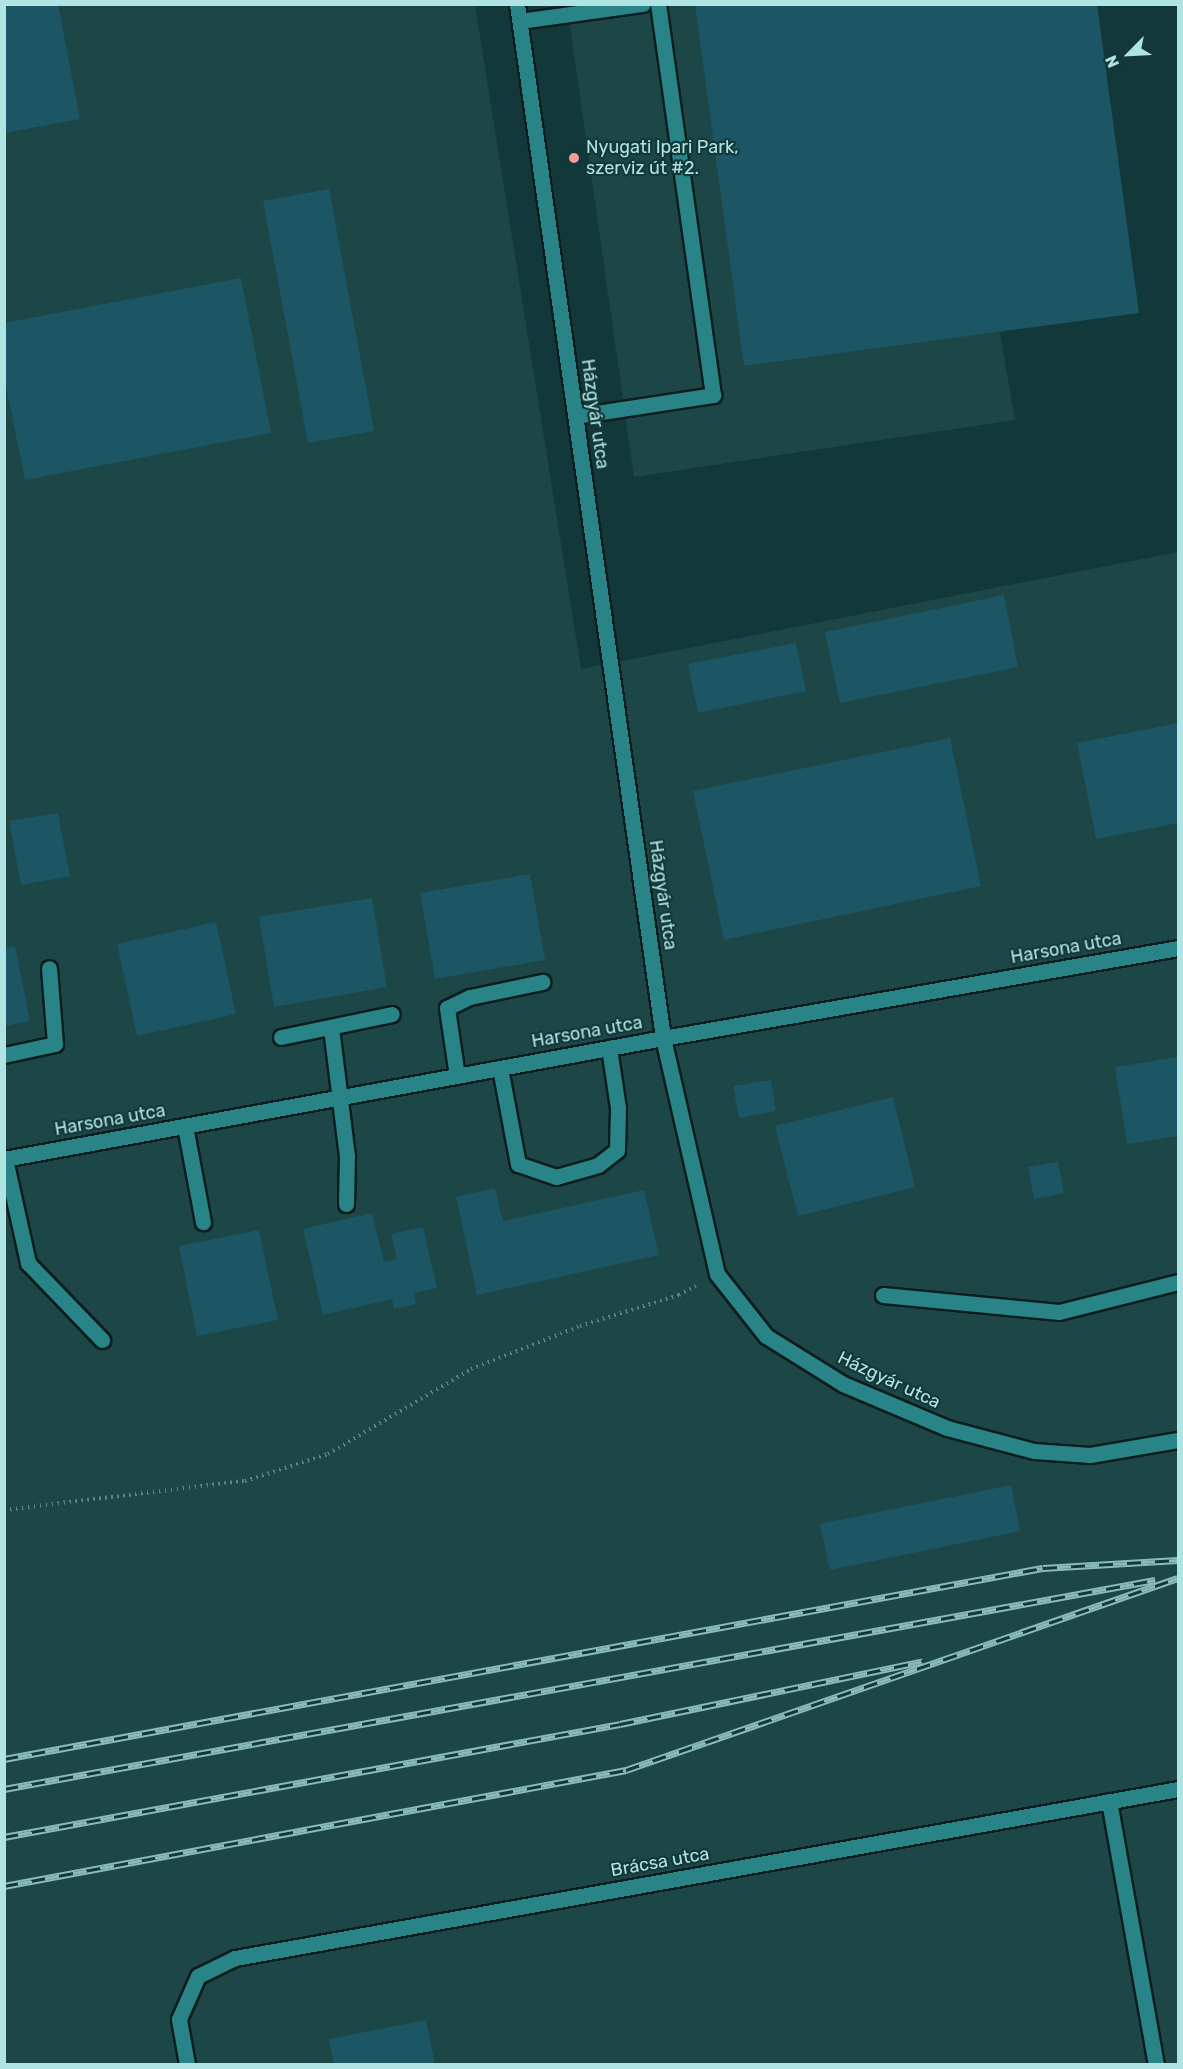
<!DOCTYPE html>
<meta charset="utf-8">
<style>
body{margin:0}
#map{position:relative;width:1183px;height:2069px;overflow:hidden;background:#133839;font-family:Rubik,sans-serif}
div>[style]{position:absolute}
.built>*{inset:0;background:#1d4647}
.building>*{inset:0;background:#1c5563}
.path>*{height:4px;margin-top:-2px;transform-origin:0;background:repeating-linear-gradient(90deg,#5a8686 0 1.5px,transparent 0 6px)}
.roads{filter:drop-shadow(2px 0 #0d1c1d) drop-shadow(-2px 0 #0d1c1d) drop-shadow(0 2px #0d1c1d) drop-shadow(0 -2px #0d1c1d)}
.lane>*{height:15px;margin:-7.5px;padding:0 7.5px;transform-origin:7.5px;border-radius:7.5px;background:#288486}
.street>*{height:15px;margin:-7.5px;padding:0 7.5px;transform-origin:7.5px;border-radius:7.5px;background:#288486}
.rail>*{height:7px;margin-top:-3.5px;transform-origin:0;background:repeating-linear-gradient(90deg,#133839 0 14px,#8ababa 0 28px);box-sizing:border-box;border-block:2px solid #8ababa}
.dots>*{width:16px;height:16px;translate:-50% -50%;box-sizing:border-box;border:3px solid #133839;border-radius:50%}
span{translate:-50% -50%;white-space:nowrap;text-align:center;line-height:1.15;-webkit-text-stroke:4.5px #133839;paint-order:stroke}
.poi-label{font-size:18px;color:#b0e3e3}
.left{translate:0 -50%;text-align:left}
.street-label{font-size:18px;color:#b0e3e3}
.frame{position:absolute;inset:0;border:6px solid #b0e3e3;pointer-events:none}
.north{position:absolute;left:1099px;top:24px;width:60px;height:60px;-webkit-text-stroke:4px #133839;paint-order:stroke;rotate:246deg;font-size:16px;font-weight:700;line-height:24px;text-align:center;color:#b0e3e3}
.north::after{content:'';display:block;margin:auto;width:21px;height:27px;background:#b0e3e3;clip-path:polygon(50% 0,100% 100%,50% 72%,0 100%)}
</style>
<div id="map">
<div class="built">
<i style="clip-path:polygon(5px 5px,475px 5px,581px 669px,1178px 552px,1178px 2064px,5px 2064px)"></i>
<i style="clip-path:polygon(567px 5px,943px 5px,1015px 420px,634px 477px)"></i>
</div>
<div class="building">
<i style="clip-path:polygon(4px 4px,58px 4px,80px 119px,4px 133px)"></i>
<i style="clip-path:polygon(695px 4px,1097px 4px,1139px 313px,744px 366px)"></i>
<i style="clip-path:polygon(329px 189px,374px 431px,308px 443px,263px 201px)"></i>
<i style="clip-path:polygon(241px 278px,271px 433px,25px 480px,4px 377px,4px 323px)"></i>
<i style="clip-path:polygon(1004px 595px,1018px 667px,840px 703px,825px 632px)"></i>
<i style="clip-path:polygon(796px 643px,806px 691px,698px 713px,688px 664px)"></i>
<i style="clip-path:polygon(1178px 723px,1178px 823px,1096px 839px,1077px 743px)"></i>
<i style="clip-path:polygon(950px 738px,981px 886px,724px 940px,693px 791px)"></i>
<i style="clip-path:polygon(58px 813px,70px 876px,21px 885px,9px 821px)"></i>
<i style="clip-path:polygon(530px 874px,545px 960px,435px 979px,420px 893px)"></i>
<i style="clip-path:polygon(372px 898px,387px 987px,274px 1007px,259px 917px)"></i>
<i style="clip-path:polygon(216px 922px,236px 1014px,137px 1036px,117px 944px)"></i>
<i style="clip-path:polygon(15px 946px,30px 1021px,5px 1026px,5px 948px)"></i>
<i style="clip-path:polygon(1178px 1057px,1178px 1136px,1127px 1144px,1115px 1067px)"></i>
<i style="clip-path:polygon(771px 1080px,776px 1111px,739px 1118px,733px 1086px)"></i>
<i style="clip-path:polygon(893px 1097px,915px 1187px,798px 1216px,775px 1126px)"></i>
<i style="clip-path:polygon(1058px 1162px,1064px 1193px,1034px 1199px,1028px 1167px)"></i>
<i style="clip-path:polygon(495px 1188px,503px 1221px,644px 1190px,659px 1255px,477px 1295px,456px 1197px)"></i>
<i style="clip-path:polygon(372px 1213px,384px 1262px,397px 1259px,391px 1234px,423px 1227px,437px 1288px,414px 1293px,416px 1304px,394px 1309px,392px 1299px,323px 1315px,303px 1229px)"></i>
<i style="clip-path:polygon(259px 1230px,278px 1320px,197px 1336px,179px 1246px)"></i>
<i style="clip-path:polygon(1011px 1485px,1020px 1531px,830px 1570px,820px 1524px)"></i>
<i style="clip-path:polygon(426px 2020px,435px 2064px,334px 2064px,329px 2039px)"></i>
</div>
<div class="path">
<i style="left:4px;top:1510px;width:243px;rotate:-6.9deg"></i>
<i style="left:245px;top:1481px;width:87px;rotate:-18deg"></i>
<i style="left:328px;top:1454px;width:166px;rotate:-30.7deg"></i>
<i style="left:471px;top:1369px;width:117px;rotate:-21.5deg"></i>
<i style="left:580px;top:1326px;width:104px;rotate:-17.4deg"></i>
<i style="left:679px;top:1295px;width:19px;rotate:-28deg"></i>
</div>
<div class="roads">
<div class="lane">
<i style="left:520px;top:21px;width:124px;rotate:-7.9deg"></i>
<i style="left:576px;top:416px;width:139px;rotate:-8.7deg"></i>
<i style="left:713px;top:395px;width:395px;rotate:-98deg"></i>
<i style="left:331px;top:1028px;width:129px;rotate:82.9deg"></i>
<i style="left:347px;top:1156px;width:48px;rotate:91.2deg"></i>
<i style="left:281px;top:1037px;width:113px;rotate:-11.7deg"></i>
<i style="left:4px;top:1055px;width:52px;rotate:-12.2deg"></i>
<i style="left:55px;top:1044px;width:76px;rotate:-94.5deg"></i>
<i style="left:500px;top:1068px;width:98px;rotate:79.4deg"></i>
<i style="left:518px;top:1164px;width:40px;rotate:18.9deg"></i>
<i style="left:556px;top:1177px;width:44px;rotate:-15.9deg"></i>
<i style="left:598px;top:1165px;width:24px;rotate:-38deg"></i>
<i style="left:617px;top:1150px;width:42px;rotate:-88.6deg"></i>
<i style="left:618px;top:1108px;width:61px;rotate:-98.5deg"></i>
<i style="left:457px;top:1076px;width:69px;rotate:-98.4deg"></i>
<i style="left:447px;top:1008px;width:25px;rotate:-26deg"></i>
<i style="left:470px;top:997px;width:74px;rotate:-11.8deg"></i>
<i style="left:185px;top:1126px;width:98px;rotate:79.4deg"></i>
<i style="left:5px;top:1159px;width:107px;rotate:77.5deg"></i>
<i style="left:28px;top:1263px;width:107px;rotate:46.1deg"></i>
<i style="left:883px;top:1295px;width:177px;rotate:5.5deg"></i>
<i style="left:1059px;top:1312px;width:123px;rotate:-14.1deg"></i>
<i style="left:1109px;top:1801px;width:267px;rotate:79.9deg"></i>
<i style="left:187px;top:2064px;width:46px;rotate:-100.1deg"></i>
<i style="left:179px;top:2019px;width:47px;rotate:-66.2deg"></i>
<i style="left:198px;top:1976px;width:41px;rotate:-25.9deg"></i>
<i style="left:235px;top:1958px;width:958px;rotate:-10.16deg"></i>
</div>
<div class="street">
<i style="left:517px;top:4px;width:1044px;rotate:81.96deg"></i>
<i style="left:663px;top:1038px;width:242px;rotate:77.1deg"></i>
<i style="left:717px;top:1274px;width:79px;rotate:51.7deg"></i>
<i style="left:766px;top:1336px;width:91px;rotate:31.9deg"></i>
<i style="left:843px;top:1384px;width:113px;rotate:22.9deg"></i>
<i style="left:947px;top:1428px;width:90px;rotate:14.8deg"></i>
<i style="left:1034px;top:1451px;width:56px;rotate:4.1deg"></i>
<i style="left:1090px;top:1455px;width:89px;rotate:-9.7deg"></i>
<i style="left:4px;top:1159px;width:670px;rotate:-10.4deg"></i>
<i style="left:663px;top:1038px;width:523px;rotate:-9.91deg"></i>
</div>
</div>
<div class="rail">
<i style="left:4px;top:1759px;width:1056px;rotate:-10.42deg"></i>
<i style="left:1043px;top:1568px;width:135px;rotate:-3.4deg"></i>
<i style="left:4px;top:1789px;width:1170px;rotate:-10.29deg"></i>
<i style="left:4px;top:1837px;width:626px;rotate:-10.39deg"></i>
<i style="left:620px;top:1724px;width:309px;rotate:-11.7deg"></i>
<i style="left:4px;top:1886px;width:633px;rotate:-10.56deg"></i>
<i style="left:626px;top:1770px;width:584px;rotate:-19.18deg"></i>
</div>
<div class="dots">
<i style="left:574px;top:158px;background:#f59b9e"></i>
</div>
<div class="poi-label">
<span class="left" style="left:586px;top:158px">Nyugati Ipari Park,<br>szerviz út #2.</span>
</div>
<div class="street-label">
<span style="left:595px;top:414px;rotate:82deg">Házgyár utca</span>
<span style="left:663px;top:895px;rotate:82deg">Házgyár utca</span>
<span style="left:1066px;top:948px;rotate:-10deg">Harsona utca</span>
<span style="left:587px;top:1032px;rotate:-10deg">Harsona utca</span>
<span style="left:110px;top:1120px;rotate:-10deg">Harsona utca</span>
<span style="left:889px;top:1380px;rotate:25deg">Házgyár utca</span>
<span style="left:660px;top:1862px;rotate:-10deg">Brácsa utca</span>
</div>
<div class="frame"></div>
<div class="north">N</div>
</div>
